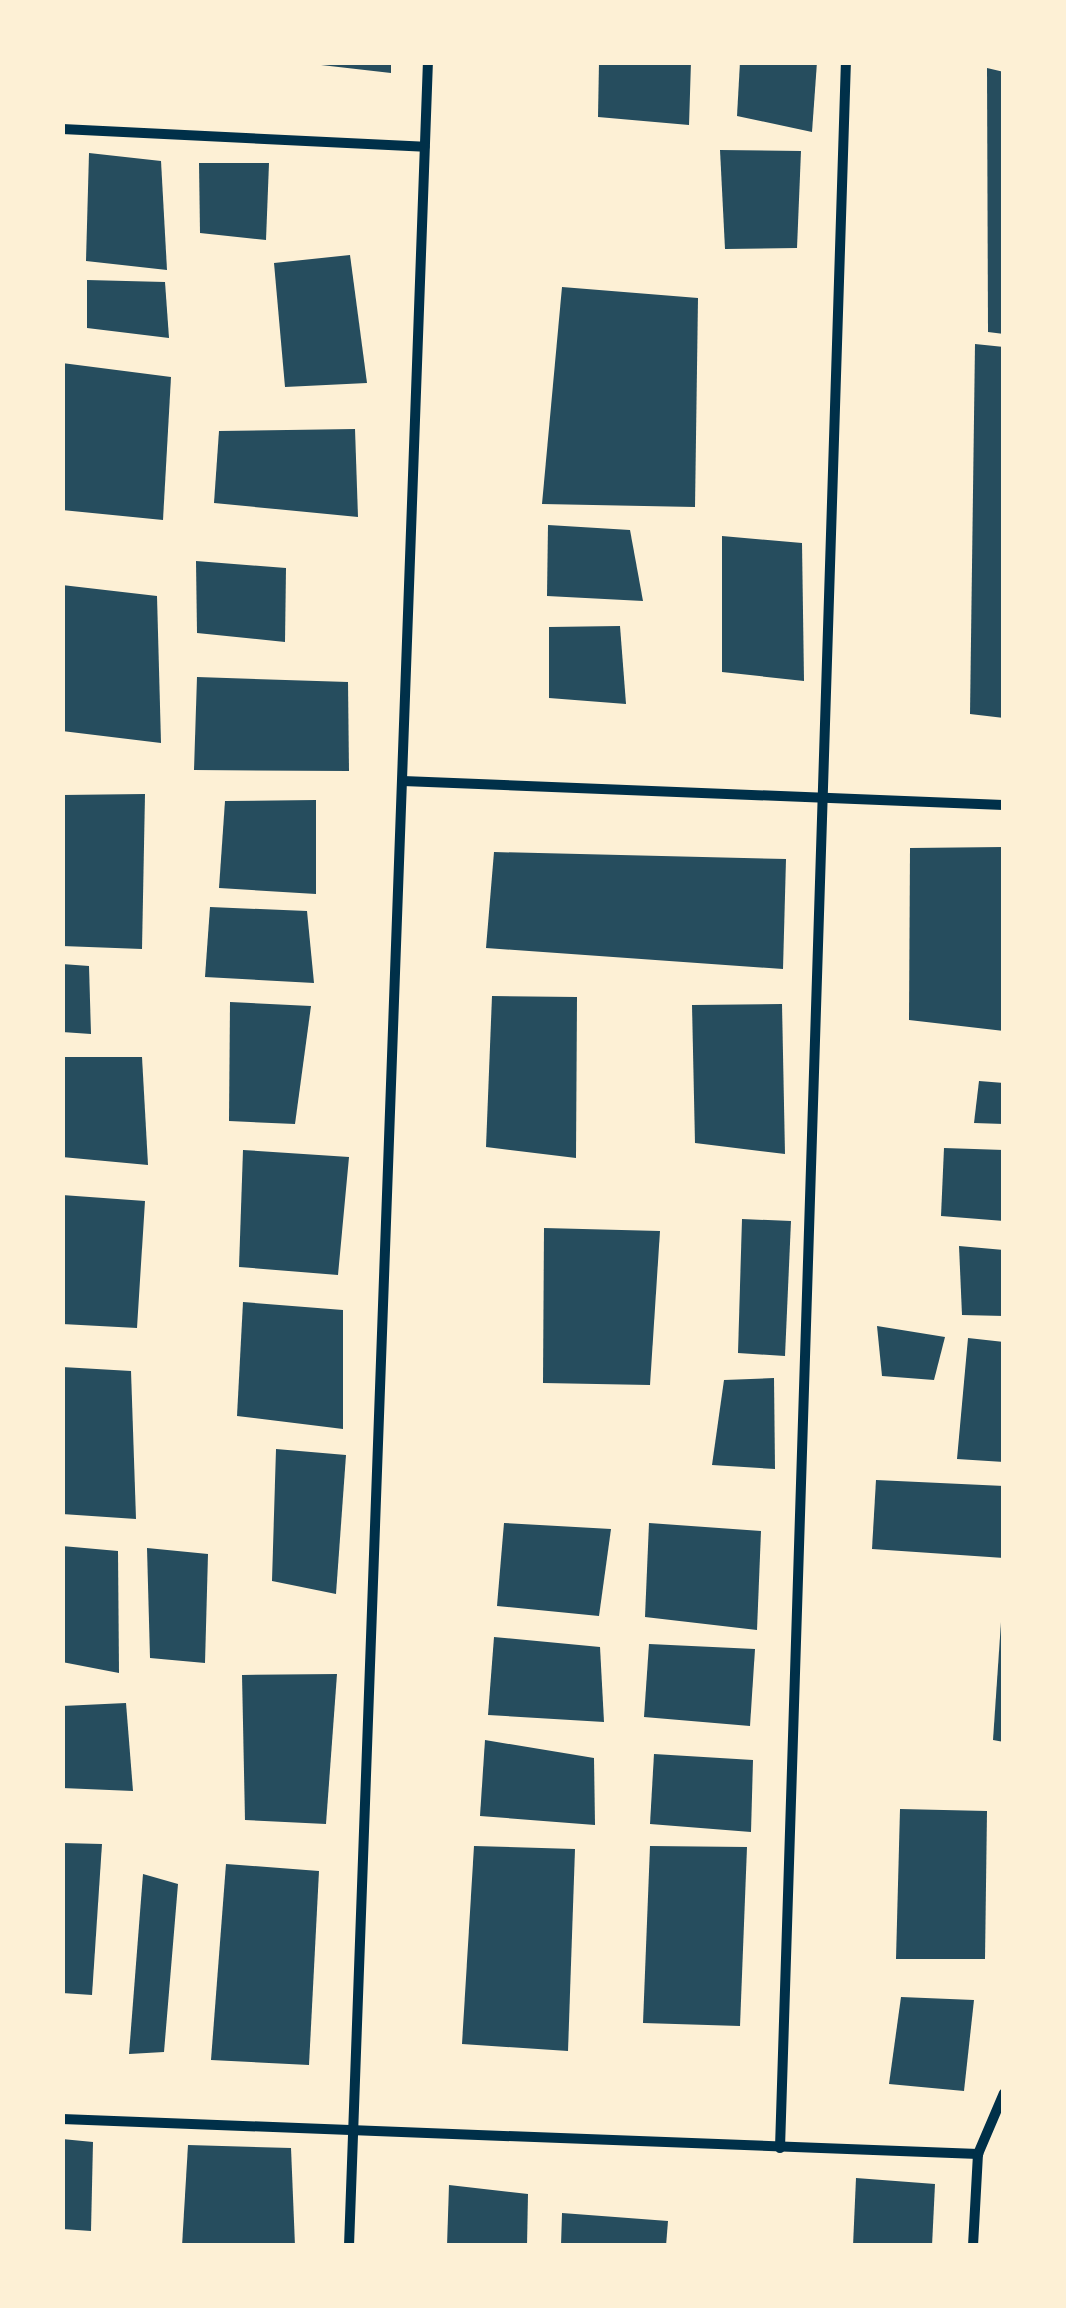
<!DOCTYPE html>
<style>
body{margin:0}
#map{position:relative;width:1066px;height:2308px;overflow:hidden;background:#fdf0d5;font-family:Rubik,sans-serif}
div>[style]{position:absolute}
.building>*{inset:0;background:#264d5e}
.minor>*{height:10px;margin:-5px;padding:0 5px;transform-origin:5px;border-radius:5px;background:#003049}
span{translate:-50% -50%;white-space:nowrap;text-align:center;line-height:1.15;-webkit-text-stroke:8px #fdf0d5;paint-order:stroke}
.frame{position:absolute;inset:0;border:65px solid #fdf0d5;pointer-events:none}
</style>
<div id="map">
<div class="building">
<i style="clip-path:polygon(321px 62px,391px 62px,391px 73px,321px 65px)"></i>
<i style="clip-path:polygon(599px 62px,691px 62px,689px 125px,598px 117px)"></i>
<i style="clip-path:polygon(740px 62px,817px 62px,812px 132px,737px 116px)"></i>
<i style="clip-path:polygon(987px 68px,1004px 72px,1004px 334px,988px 332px)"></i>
<i style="clip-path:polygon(720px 150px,801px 151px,797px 248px,725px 249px)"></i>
<i style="clip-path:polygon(89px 153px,161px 161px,167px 270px,86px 261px)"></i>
<i style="clip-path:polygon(199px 163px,269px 163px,266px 240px,200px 233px)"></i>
<i style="clip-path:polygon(350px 255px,367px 383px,285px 387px,274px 263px)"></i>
<i style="clip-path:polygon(87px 280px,165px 282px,169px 338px,87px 328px)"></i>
<i style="clip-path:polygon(562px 287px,698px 298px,695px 507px,542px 504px)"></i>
<i style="clip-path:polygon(975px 344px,1004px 347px,1004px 718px,970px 714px)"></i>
<i style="clip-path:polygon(62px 363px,171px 377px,163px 520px,62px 510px)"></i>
<i style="clip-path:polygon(355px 429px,358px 517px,214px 503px,219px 431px)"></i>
<i style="clip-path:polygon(548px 525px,630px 530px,643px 601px,547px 596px)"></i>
<i style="clip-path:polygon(722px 536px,802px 543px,804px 681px,722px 672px)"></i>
<i style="clip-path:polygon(196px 561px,286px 568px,285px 642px,197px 633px)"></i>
<i style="clip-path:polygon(62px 585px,157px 596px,161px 743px,62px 731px)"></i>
<i style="clip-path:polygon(620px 626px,626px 704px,549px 698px,549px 627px)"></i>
<i style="clip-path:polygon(197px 677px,348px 682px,349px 771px,194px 770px)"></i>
<i style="clip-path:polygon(145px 794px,142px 949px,62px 946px,62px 795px)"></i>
<i style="clip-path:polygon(316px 800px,316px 894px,219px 888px,225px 801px)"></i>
<i style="clip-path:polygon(1004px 847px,1004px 1031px,909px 1020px,910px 848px)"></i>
<i style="clip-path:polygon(494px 852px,786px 859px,783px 969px,486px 948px)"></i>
<i style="clip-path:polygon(210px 907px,307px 911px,314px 983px,205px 977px)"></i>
<i style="clip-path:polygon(62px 964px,89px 966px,91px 1034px,62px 1032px)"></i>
<i style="clip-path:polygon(492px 996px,577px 997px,576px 1158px,486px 1147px)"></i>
<i style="clip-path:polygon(230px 1002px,311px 1006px,295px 1124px,229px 1121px)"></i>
<i style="clip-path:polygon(782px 1004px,785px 1154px,695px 1143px,692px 1005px)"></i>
<i style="clip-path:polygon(62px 1057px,142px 1057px,148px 1165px,62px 1157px)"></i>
<i style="clip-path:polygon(979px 1081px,1004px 1083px,1004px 1124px,974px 1123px)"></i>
<i style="clip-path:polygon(944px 1148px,1004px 1150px,1004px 1221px,941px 1216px)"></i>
<i style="clip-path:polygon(243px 1150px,349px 1157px,338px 1275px,239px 1267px)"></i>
<i style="clip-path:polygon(62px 1195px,145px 1201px,137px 1328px,62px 1324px)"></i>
<i style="clip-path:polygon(742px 1219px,791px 1221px,785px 1356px,738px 1353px)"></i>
<i style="clip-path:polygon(544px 1228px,660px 1231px,650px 1385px,543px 1383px)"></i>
<i style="clip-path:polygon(959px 1246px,1004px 1250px,1004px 1316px,962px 1315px)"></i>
<i style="clip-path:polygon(243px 1302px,343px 1310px,343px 1429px,237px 1416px)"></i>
<i style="clip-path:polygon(877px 1326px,945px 1337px,934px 1380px,882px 1376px)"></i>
<i style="clip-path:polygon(968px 1338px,1004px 1342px,1004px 1462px,957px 1459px)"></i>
<i style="clip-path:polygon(62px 1367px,131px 1371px,136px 1519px,62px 1514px)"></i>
<i style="clip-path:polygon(774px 1378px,775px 1469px,712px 1465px,724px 1380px)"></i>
<i style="clip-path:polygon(276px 1449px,346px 1455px,336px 1594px,272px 1581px)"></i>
<i style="clip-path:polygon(876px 1480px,1004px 1486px,1004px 1558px,872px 1549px)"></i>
<i style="clip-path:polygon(504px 1523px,611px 1529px,599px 1616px,497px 1606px)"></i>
<i style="clip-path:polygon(649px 1523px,761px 1531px,757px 1630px,645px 1617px)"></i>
<i style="clip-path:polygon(62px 1546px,118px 1551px,119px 1673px,62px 1662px)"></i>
<i style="clip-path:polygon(147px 1548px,208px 1554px,205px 1663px,150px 1658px)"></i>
<i style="clip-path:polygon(1001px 1622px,1004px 1623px,1004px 1742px,993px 1740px)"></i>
<i style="clip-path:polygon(494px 1637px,600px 1647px,604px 1722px,488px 1715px)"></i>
<i style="clip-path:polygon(649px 1644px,755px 1649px,750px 1726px,644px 1717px)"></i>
<i style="clip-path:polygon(337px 1674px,326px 1824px,245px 1820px,242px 1675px)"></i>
<i style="clip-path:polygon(126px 1703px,133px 1791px,62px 1788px,62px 1706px)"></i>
<i style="clip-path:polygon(485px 1740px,594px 1758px,595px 1825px,480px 1816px)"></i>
<i style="clip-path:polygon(654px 1754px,753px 1760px,751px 1832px,650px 1824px)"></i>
<i style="clip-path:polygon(900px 1809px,987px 1811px,985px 1959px,896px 1959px)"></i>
<i style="clip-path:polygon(62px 1843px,102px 1844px,92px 1995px,62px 1993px)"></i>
<i style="clip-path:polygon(474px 1846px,575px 1849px,568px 2051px,462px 2044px)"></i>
<i style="clip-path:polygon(650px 1846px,747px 1847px,740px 2026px,643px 2023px)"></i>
<i style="clip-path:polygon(226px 1864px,319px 1871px,309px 2065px,211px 2060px)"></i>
<i style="clip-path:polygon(143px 1874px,178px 1884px,164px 2052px,129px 2054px)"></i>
<i style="clip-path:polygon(901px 1997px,974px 2000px,964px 2091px,889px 2084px)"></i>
<i style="clip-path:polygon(62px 2139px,93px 2142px,91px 2231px,62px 2229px)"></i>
<i style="clip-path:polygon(188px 2145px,291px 2148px,295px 2246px,182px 2246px)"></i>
<i style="clip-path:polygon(856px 2178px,935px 2184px,932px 2246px,853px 2246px)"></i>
<i style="clip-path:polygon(449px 2185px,528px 2194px,527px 2246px,447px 2246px)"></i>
<i style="clip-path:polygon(562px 2213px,668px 2221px,666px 2246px,561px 2246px)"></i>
</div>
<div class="minor">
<i style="left:62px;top:129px;width:363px;rotate:2.8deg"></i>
<i style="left:403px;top:781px;width:601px;rotate:2.29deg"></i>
<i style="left:62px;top:2119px;width:917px;rotate:2.19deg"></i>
<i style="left:780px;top:2148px;width:2087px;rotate:-88.19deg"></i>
<i style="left:349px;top:2246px;width:2185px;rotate:-87.93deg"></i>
<i style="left:973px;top:2246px;width:92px;rotate:-86.9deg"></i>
<i style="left:978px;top:2154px;width:66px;rotate:-66.9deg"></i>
</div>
<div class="frame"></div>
</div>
